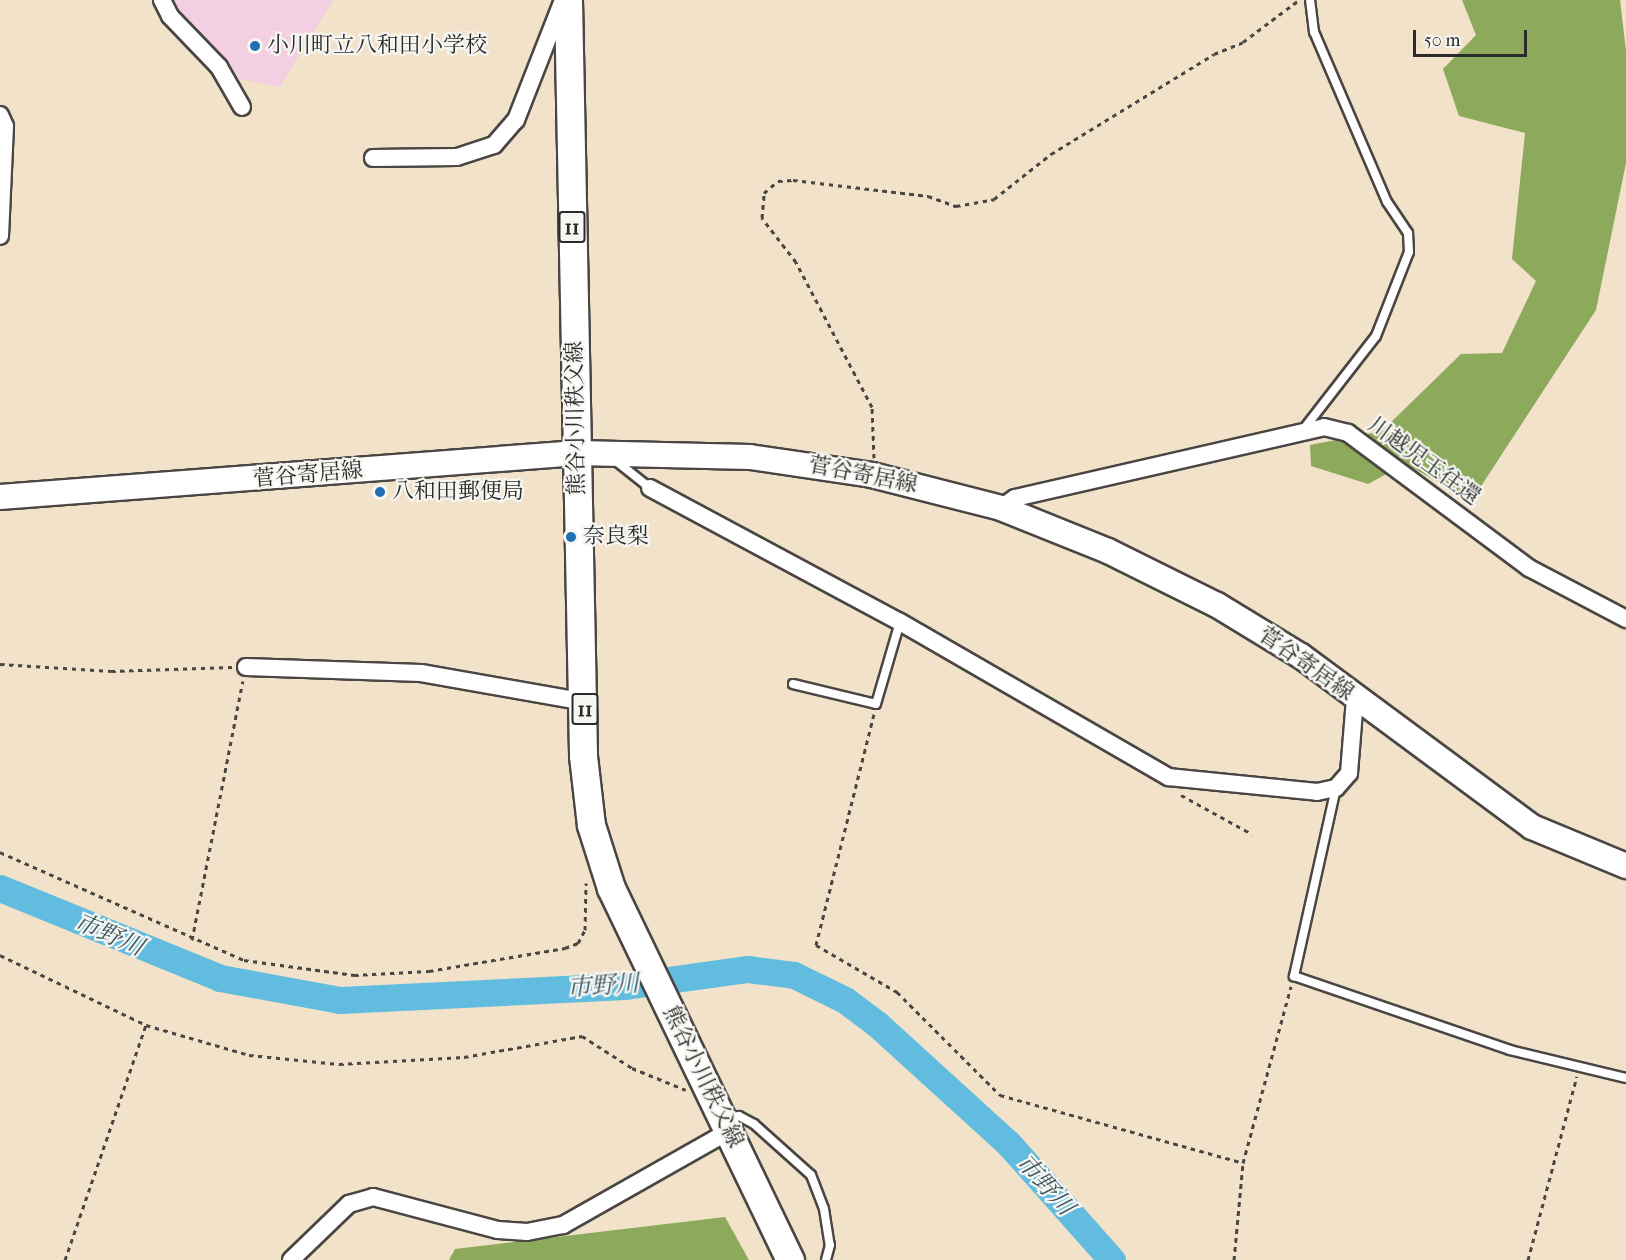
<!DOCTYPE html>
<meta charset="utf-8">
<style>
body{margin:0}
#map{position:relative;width:1626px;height:1260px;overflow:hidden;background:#f1e2c9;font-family:"IM FELL French Canon","Noto Serif JP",serif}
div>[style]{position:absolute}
.built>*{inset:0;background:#f2cfe1}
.forest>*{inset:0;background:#8ca95c}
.river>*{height:27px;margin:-13.5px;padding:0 13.5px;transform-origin:13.5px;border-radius:13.5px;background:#61bcdf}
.path>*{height:3px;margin-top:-1.5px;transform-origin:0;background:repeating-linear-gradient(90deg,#494643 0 4.5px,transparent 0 9px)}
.roads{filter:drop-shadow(2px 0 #494643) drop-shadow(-2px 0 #494643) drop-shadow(0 2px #494643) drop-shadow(0 -2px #494643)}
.service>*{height:8px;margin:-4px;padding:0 4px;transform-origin:4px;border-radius:4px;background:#fff}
.minor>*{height:16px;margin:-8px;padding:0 8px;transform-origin:8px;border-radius:8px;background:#fff}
.secondary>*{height:24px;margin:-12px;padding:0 12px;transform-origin:12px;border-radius:12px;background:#fff}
.primary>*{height:27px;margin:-13.5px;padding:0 13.5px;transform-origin:13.5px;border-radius:13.5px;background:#fff}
.dots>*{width:16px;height:16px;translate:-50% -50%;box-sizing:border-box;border:3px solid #f6f6f2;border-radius:50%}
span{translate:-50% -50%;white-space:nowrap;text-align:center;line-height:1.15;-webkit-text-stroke:4.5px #f6f6f2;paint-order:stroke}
.shield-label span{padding:2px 4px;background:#f6f6f2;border:2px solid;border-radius:4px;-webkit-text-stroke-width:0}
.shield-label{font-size:21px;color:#2b2b2b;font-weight:700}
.poi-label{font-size:22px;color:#2b2b2b}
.left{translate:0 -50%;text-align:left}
.street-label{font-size:22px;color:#2b2b2b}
.water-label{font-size:24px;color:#3b5661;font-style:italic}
.scale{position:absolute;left:1413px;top:30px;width:114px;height:27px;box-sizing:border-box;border:3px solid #2b2b2b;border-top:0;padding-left:8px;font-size:18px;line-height:21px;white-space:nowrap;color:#2b2b2b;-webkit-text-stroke:4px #f6f6f2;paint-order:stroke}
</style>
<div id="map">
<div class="built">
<i style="clip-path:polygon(166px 0,333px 0,280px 87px,235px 78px,172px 13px)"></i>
</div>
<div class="forest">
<i style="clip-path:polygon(1462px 0,1620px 0,1626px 51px,1626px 163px,1596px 310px,1472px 500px,1405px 464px,1368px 484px,1311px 466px,1310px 445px,1382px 431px,1461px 354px,1502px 353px,1536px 281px,1512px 259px,1525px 133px,1459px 116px,1443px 69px,1476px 35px)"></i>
<i style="clip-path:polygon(725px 1217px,749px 1260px,449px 1260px,455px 1249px)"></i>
</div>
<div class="river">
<i style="left:0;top:888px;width:238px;rotate:22.2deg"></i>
<i style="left:220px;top:978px;width:122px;rotate:10.4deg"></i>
<i style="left:340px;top:1000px;width:285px;rotate:-2.8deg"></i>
<i style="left:625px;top:986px;width:124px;rotate:-7.9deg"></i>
<i style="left:748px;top:969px;width:46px;rotate:7.4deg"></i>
<i style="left:794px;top:975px;width:57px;rotate:26.1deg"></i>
<i style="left:845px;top:1000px;width:40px;rotate:37deg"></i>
<i style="left:877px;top:1024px;width:177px;rotate:42.3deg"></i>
<i style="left:1008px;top:1143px;width:157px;rotate:48.4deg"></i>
</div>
<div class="path">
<i style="left:874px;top:458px;width:51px;rotate:-92.2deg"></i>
<i style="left:872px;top:407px;width:164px;rotate:-117.7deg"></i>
<i style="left:796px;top:262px;width:56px;rotate:-127.7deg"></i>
<i style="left:762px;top:218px;width:25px;rotate:-85deg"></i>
<i style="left:764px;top:193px;width:18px;rotate:-41deg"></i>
<i style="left:778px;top:181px;width:15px;rotate:-4deg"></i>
<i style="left:793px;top:180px;width:136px;rotate:6.8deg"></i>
<i style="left:928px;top:196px;width:30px;rotate:20deg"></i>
<i style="left:956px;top:206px;width:39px;rotate:-10deg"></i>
<i style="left:994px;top:199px;width:73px;rotate:-38.3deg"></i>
<i style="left:1051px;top:154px;width:191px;rotate:-31.5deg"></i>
<i style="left:1214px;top:54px;width:31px;rotate:-22deg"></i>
<i style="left:1243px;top:42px;width:70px;rotate:-36.9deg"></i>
<i style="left:0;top:664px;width:111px;rotate:3.6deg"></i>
<i style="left:111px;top:671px;width:121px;rotate:-1.9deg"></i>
<i style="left:874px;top:714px;width:238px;rotate:104.1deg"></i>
<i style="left:816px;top:945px;width:94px;rotate:30.1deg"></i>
<i style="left:897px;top:992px;width:146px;rotate:45deg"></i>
<i style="left:1000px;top:1095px;width:252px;rotate:15.6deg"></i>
<i style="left:1181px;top:795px;width:81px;rotate:28.8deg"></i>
<i style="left:0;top:852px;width:267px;rotate:23.9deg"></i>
<i style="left:244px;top:960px;width:111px;rotate:7.8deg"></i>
<i style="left:354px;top:975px;width:75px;rotate:-3.1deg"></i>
<i style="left:429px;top:971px;width:138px;rotate:-9.6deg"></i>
<i style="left:565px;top:948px;width:14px;rotate:-21deg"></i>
<i style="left:578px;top:943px;width:15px;rotate:-62deg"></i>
<i style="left:585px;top:930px;width:47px;rotate:-88.8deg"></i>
<i style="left:192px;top:940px;width:264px;rotate:-78.9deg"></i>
<i style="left:0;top:955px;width:162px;rotate:25.6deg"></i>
<i style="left:65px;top:1260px;width:249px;rotate:-71deg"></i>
<i style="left:146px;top:1025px;width:107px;rotate:16.2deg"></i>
<i style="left:249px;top:1055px;width:90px;rotate:5.7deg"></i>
<i style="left:339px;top:1064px;width:125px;rotate:-3.2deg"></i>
<i style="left:464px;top:1057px;width:120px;rotate:-10.1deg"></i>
<i style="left:582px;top:1036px;width:59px;rotate:32.6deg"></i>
<i style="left:632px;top:1068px;width:58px;rotate:22.2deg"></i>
<i style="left:1234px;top:1260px;width:97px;rotate:-84.7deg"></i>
<i style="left:1243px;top:1163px;width:183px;rotate:-74.8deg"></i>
<i style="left:1528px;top:1260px;width:190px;rotate:-75.1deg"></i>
</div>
<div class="roads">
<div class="service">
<i style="left:1303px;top:430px;width:119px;rotate:-52.2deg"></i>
<i style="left:1376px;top:336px;width:90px;rotate:-68.6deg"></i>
<i style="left:1409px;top:252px;width:19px;rotate:-93deg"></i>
<i style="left:1408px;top:233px;width:37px;rotate:-124deg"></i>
<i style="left:1387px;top:202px;width:185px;rotate:-113.2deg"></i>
<i style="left:1314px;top:32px;width:32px;rotate:-97deg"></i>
<i style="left:611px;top:457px;width:50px;rotate:38.5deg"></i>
<i style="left:793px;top:684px;width:85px;rotate:13.5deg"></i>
<i style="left:876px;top:704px;width:85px;rotate:-73.7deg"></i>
<i style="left:1336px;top:788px;width:193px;rotate:102.6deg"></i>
<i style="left:1294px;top:976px;width:228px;rotate:18.9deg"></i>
<i style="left:1510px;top:1050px;width:119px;rotate:13.6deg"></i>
<i style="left:727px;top:1118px;width:12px;rotate:-9deg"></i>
<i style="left:739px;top:1116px;width:17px;rotate:28deg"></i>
<i style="left:754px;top:1124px;width:76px;rotate:41.8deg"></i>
<i style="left:811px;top:1175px;width:36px;rotate:69deg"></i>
<i style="left:824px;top:1209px;width:36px;rotate:81deg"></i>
<i style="left:830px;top:1245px;width:16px;rotate:105deg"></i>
</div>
<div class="minor">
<i style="left:162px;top:0;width:18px;rotate:63deg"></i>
<i style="left:170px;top:16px;width:71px;rotate:46.1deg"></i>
<i style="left:219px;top:67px;width:46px;rotate:60.1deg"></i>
<i style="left:0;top:115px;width:12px;rotate:66deg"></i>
<i style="left:5px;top:126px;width:110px;rotate:92.6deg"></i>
<i style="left:373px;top:158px;width:84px;rotate:-0.7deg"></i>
<i style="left:457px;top:157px;width:39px;rotate:-18deg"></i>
<i style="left:494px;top:145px;width:33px;rotate:-49deg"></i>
<i style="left:516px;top:120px;width:129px;rotate:-68.6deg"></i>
<i style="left:650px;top:488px;width:284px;rotate:28.2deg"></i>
<i style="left:900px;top:622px;width:310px;rotate:30deg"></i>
<i style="left:1168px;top:777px;width:150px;rotate:5.7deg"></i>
<i style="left:1317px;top:792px;width:19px;rotate:-12deg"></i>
<i style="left:1336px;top:788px;width:20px;rotate:-49deg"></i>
<i style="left:1349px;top:773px;width:75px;rotate:-85.4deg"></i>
<i style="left:1001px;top:508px;width:17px;rotate:-36deg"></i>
<i style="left:1015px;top:498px;width:317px;rotate:-12.9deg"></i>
<i style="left:1324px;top:427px;width:25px;rotate:14deg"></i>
<i style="left:1348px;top:433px;width:226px;rotate:36.7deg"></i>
<i style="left:1529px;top:568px;width:110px;rotate:27.7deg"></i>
<i style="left:246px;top:667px;width:175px;rotate:2deg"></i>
<i style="left:421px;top:673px;width:167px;rotate:10deg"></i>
<i style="left:291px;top:1260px;width:81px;rotate:-44deg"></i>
<i style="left:349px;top:1204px;width:25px;rotate:-16deg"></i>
<i style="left:373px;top:1197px;width:129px;rotate:14.8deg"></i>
<i style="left:498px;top:1230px;width:29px;rotate:4deg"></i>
<i style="left:527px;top:1232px;width:37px;rotate:-11deg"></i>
<i style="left:563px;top:1225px;width:191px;rotate:-29.5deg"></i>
</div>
<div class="secondary">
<i style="left:0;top:497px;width:579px;rotate:-4.36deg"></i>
<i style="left:577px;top:453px;width:173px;rotate:1.3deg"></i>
<i style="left:750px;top:457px;width:123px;rotate:8.4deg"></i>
<i style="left:872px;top:475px;width:133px;rotate:14.3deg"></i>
<i style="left:1001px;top:508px;width:115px;rotate:21.9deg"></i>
<i style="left:1108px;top:551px;width:122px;rotate:26.4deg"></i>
<i style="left:1217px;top:605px;width:98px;rotate:31.3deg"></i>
<i style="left:1301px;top:656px;width:287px;rotate:36.5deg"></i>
<i style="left:1532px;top:827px;width:102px;rotate:22.5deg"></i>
</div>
<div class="primary">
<i style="left:568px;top:0;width:756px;rotate:88.86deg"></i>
<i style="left:583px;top:756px;width:69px;rotate:83.4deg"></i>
<i style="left:591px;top:825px;width:66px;rotate:72.4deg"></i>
<i style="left:611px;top:888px;width:413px;rotate:64.3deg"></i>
</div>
</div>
<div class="dots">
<i style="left:255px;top:46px;background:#1f6fb2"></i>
<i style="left:380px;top:492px;background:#1f6fb2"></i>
<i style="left:571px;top:537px;background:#1f6fb2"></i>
</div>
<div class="shield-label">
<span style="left:572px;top:227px">11</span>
<span style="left:585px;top:709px">11</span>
</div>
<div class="poi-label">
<span class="left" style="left:267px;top:46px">小川町立八和田小学校</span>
<span class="left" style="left:392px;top:492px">八和田郵便局</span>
<span class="left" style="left:583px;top:537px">奈良梨</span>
</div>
<div class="street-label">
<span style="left:576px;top:418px;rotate:-91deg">熊谷小川秩父線</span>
<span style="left:1424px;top:461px;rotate:36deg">川越児玉往還</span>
<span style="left:308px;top:475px;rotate:-5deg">菅谷寄居線</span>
<span style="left:863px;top:475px;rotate:11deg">菅谷寄居線</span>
<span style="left:1306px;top:664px;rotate:35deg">菅谷寄居線</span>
<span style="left:703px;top:1077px;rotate:64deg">熊谷小川秩父線</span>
</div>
<div class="water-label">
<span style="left:109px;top:935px;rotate:23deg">市野川</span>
<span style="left:603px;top:986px;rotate:-4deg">市野川</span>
<span style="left:1045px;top:1185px;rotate:48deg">市野川</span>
</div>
<div class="scale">50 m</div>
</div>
